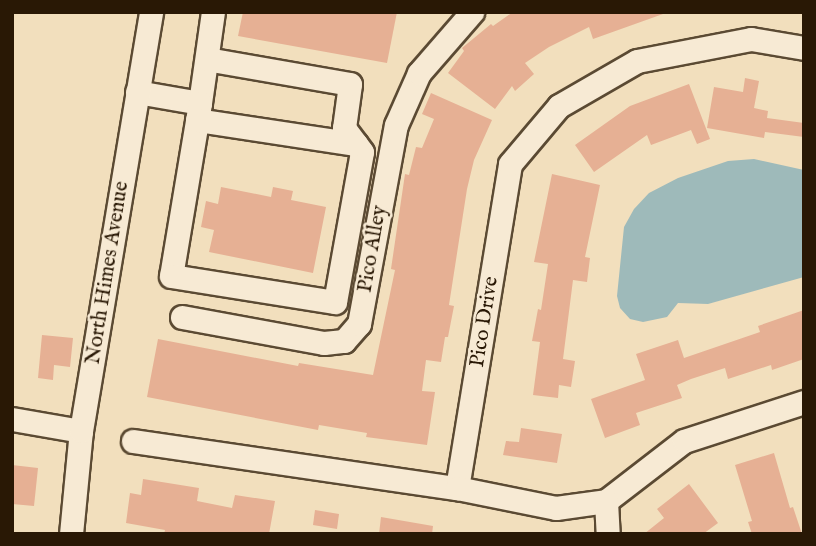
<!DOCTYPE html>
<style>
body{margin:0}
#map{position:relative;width:816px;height:546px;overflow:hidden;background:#f2dfbd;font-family:"IM FELL English",serif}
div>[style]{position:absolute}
.water>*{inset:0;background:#9ebaba}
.building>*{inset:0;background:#e6b094}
.roads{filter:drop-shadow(2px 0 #5b4a33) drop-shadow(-2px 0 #5b4a33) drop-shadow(0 2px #5b4a33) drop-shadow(0 -2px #5b4a33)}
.minor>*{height:23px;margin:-11.5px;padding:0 11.5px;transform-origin:11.5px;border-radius:11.5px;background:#f7ead4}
span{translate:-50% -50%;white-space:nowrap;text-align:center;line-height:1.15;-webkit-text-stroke:5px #f7ead4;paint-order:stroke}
.street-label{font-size:21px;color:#291805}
.frame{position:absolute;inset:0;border:14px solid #291805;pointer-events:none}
</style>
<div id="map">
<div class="water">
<i style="clip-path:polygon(754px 159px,804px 170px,804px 277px,708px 304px,678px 303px,667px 317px,643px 322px,630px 319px,620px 308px,617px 296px,624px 227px,634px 209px,649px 193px,678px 178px,728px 161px)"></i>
</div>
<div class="building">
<i style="clip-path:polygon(243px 12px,397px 12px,387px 63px,238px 36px)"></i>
<i style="clip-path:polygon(513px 12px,663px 12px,663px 14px,593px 39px,589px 27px,549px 47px,525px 63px,534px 74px,515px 91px,512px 86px,495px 109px,448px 73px,464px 51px,462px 48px,491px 24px,493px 26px)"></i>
<i style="clip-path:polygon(745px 78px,759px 81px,754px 108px,768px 111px,767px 118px,804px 123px,804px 137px,765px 132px,764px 138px,707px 128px,714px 87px,743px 92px)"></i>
<i style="clip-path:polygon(689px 84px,710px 139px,697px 144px,691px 130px,651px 145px,647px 135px,594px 172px,575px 145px,630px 106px)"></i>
<i style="clip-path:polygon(431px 93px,492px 120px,474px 160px,467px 189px,449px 305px,454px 306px,448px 337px,445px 337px,441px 362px,426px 360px,422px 391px,435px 392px,427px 445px,366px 437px,367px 433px,319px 425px,318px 430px,147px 397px,158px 339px,298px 366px,299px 363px,373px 375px,395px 270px,391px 269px,405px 174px,409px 175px,416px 147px,422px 148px,434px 119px,422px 114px)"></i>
<i style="clip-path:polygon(552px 174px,600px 185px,585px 257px,590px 258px,587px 282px,573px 280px,563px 359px,575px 361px,571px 387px,559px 385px,558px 398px,533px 395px,540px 342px,532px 341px,538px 309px,541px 310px,548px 264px,534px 262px)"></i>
<i style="clip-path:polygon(221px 187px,271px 197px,273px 187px,293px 191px,291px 200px,326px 207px,313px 273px,209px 252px,214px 230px,201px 227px,206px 201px,218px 204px)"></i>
<i style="clip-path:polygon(804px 310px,804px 359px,772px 370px,771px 365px,728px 379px,725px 368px,691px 379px,677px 385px,682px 398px,636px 413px,640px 425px,605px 438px,591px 399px,645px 380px,636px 354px,678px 340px,684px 358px,760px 332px,758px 326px)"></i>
<i style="clip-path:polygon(42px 335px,73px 338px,70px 367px,54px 365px,53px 380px,38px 378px)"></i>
<i style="clip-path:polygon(521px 428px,562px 434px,557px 463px,503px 455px,506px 441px,519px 442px)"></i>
<i style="clip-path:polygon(774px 453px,790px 508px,793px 507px,802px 534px,752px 534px,748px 522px,752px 521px,735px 465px)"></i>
<i style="clip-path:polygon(12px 465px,38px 468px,34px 506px,12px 504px)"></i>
<i style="clip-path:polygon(143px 479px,199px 488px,197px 501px,232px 508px,235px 495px,275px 501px,269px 534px,164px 534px,165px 530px,126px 523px,130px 493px,141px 495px)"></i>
<i style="clip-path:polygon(689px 484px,718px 523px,703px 534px,644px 534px,664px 518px,657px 509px)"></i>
<i style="clip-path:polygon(315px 510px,339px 514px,337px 529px,313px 525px)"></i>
<i style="clip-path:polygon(381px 517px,433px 526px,432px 534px,379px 534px)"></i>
</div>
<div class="roads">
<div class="minor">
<i style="left:137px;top:92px;width:64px;rotate:9.9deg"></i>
<i style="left:200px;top:103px;width:92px;rotate:-81.9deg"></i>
<i style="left:200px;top:103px;width:175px;rotate:99.5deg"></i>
<i style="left:171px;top:276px;width:166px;rotate:9deg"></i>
<i style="left:335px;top:302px;width:152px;rotate:-79.8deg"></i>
<i style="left:362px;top:152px;width:30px;rotate:-127deg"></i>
<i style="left:344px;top:128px;width:44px;rotate:-82.2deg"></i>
<i style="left:350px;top:84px;width:145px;rotate:-170.1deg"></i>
<i style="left:197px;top:120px;width:161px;rotate:8.6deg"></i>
<i style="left:182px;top:317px;width:144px;rotate:10.4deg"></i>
<i style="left:324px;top:343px;width:20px;rotate:-6deg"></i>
<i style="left:344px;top:341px;width:23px;rotate:-49deg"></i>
<i style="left:359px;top:324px;width:202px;rotate:-79.5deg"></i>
<i style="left:396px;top:125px;width:57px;rotate:-66.1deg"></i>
<i style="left:419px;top:73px;width:81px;rotate:-49deg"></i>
<i style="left:12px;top:419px;width:70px;rotate:9.9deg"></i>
<i style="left:133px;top:441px;width:327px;rotate:8.3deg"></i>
<i style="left:457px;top:488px;width:328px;rotate:-80.7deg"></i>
<i style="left:510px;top:164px;width:76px;rotate:-49.8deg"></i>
<i style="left:559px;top:106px;width:90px;rotate:-30deg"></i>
<i style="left:637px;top:61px;width:116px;rotate:-10.9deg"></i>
<i style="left:751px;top:39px;width:54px;rotate:9.6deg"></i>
<i style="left:457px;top:488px;width:101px;rotate:11.4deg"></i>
<i style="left:556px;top:508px;width:50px;rotate:-8deg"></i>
<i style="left:606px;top:501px;width:98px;rotate:-37.6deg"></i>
<i style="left:684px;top:441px;width:126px;rotate:-18deg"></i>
<i style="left:606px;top:501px;width:33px;rotate:87deg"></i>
<i style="left:71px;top:534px;width:103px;rotate:-84.5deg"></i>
<i style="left:81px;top:431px;width:425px;rotate:-80.5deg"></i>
</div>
</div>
<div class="street-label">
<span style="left:373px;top:249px;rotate:-80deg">Pico Alley</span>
<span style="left:108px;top:273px;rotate:-81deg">North Himes Avenue</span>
<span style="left:485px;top:322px;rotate:-81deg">Pico Drive</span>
</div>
<div class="frame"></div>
</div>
